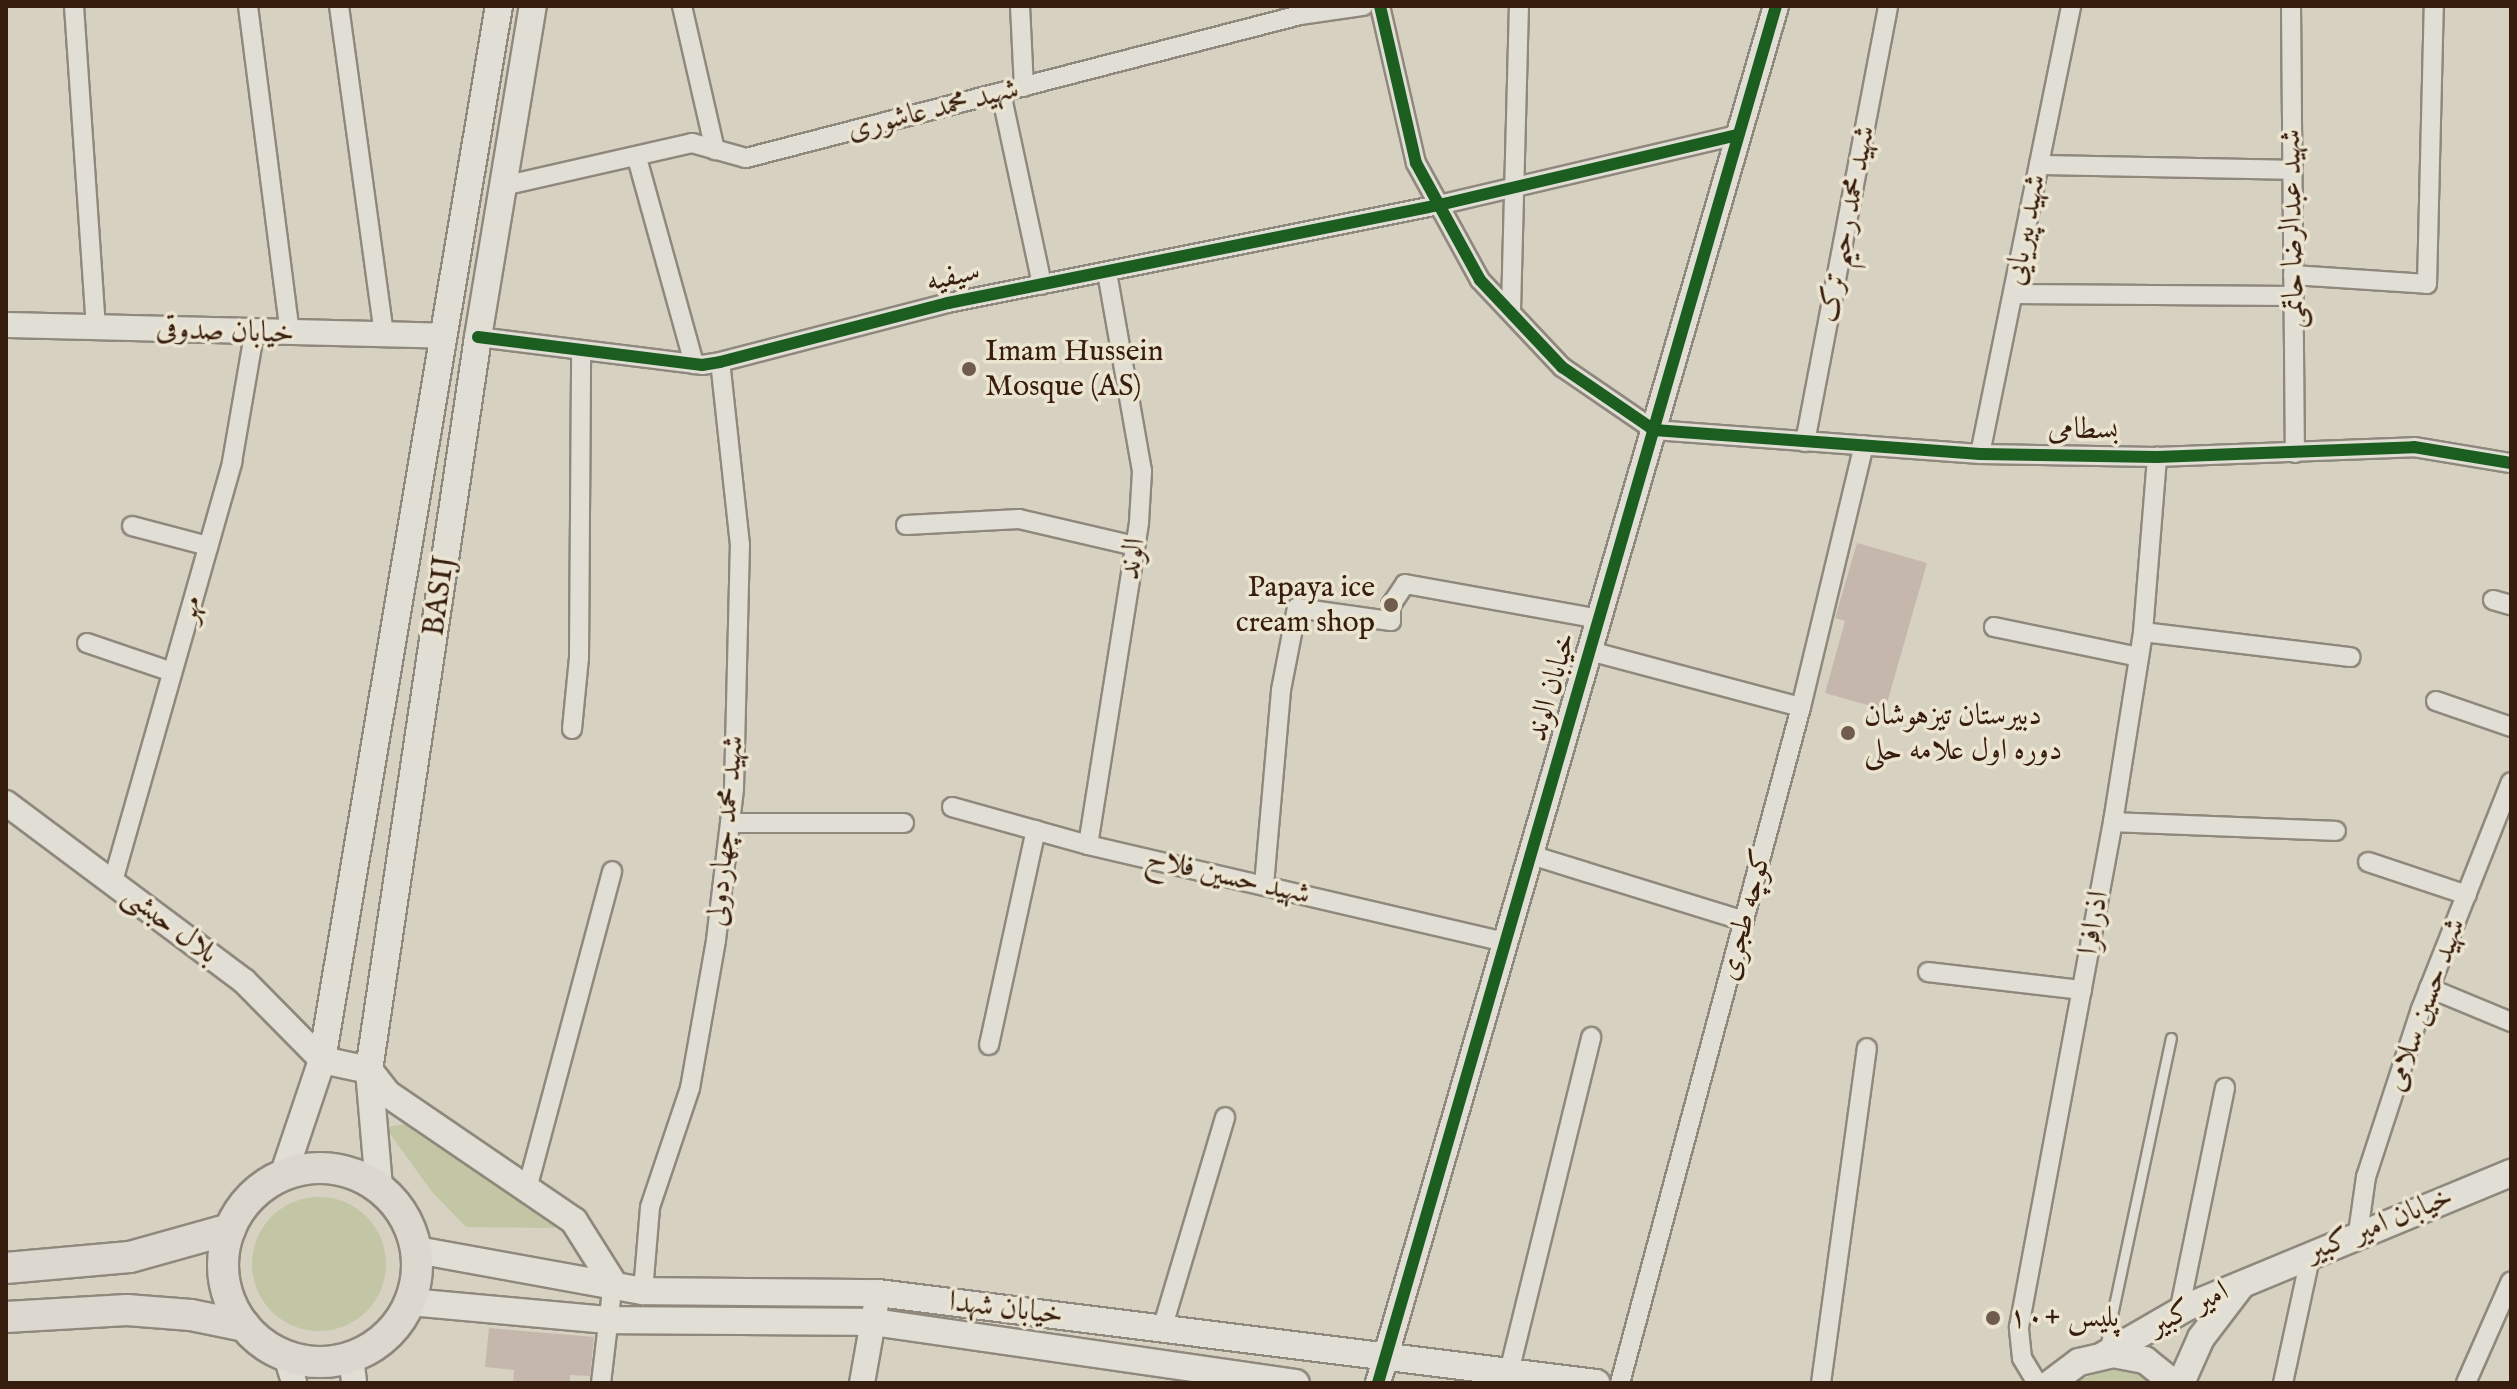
<!DOCTYPE html>
<meta charset="utf-8">
<style>
body{margin:0}
#map{position:relative;width:2517px;height:1389px;overflow:hidden;background:#d7d1c1;font-family:"IM FELL English",Amiri,serif}
div>[style]{position:absolute}
.green>*{inset:0;background:#c3c6a5}
.round{border-radius:50%}
.building>*{inset:0;background:#c6b7ac}
.roads{filter:drop-shadow(2px 0 #8f887d) drop-shadow(-2px 0 #8f887d) drop-shadow(0 2px #8f887d) drop-shadow(0 -2px #8f887d)}
.service>*{height:9px;margin:-4.5px;padding:0 4.5px;transform-origin:4.5px;border-radius:4.5px;background:#e1ded5}
.minor>*{height:18px;margin:-9px;padding:0 9px;transform-origin:9px;border-radius:9px;background:#e1ded5}
.tertiary>*{height:24px;margin:-12px;padding:0 12px;transform-origin:12px;border-radius:12px;background:#e1ded5}
.secondary>*{height:26px;margin:-13px;padding:0 13px;transform-origin:13px;border-radius:13px;background:#e1ded5}
.primary>*{height:30px;margin:-15px;padding:0 15px;transform-origin:15px;border-radius:15px;background:#dcd8cf}
.primary>.ring{margin:-15px;padding:0;box-sizing:content-box;background:none;border:30px solid #dcd8cf;border-radius:50%}
.cycleway>*{height:12px;margin:-6px;padding:0 6px;transform-origin:6px;border-radius:6px;background:#1b5e20}
.dots>*{width:22px;height:22px;translate:-50% -50%;box-sizing:border-box;border:4px solid #ebe4d1;border-radius:50%}
span{translate:-50% -50%;white-space:nowrap;text-align:center;line-height:1.15;-webkit-text-stroke:7px #ebe4d1;paint-order:stroke}
.street-label{font-size:30px;color:#371d0d}
.poi-label{font-size:30px;color:#371d0d}
.left{translate:0 -50%;text-align:left}
.right{translate:-100% -50%;text-align:right}
.frame{position:absolute;inset:0;border:8px solid #371d0d;pointer-events:none}
</style>
<div id="map">
<div class="green">
<i style="clip-path:polygon(407px 1124px,552px 1218px,555px 1228px,466px 1227px,432px 1192px,385px 1127px)"></i>
<i class="round" style="left:252px;top:1197px;width:134px;height:134px"></i>
<i style="clip-path:polygon(2108px 1369px,2134px 1372px,2153px 1383px,2072px 1383px)"></i>
</div>
<div class="building">
<i style="clip-path:polygon(1857px 543px,1927px 563px,1885px 710px,1825px 693px,1845px 621px,1835px 618px)"></i>
<i style="clip-path:polygon(489px 1328px,594px 1337px,590px 1376px,570px 1375px,570px 1383px,513px 1383px,514px 1370px,485px 1367px)"></i>
</div>
<div class="roads">
<div class="service">
<i style="left:2105px;top:1348px;width:317px;rotate:-78deg"></i>
</div>
<div class="minor">
<i style="left:74px;top:6px;width:323px;rotate:86.1deg"></i>
<i style="left:248px;top:6px;width:331px;rotate:82.7deg"></i>
<i style="left:339px;top:6px;width:332px;rotate:82.2deg"></i>
<i style="left:682px;top:6px;width:148px;rotate:77.1deg"></i>
<i style="left:1020px;top:6px;width:81px;rotate:87.2deg"></i>
<i style="left:1380px;top:6px;width:161px;rotate:77.1deg"></i>
<i style="left:1416px;top:163px;width:133px;rotate:61.3deg"></i>
<i style="left:1480px;top:280px;width:120px;rotate:46.7deg"></i>
<i style="left:1562px;top:367px;width:112px;rotate:34.4deg"></i>
<i style="left:1654px;top:430px;width:327px;rotate:4.2deg"></i>
<i style="left:1980px;top:454px;width:177px;rotate:1deg"></i>
<i style="left:2157px;top:457px;width:257px;rotate:-2.2deg"></i>
<i style="left:2414px;top:447px;width:98px;rotate:9.4deg"></i>
<i style="left:2291px;top:6px;width:447px;rotate:89.5deg"></i>
<i style="left:1001px;top:93px;width:196px;rotate:77.9deg"></i>
<i style="left:637px;top:158px;width:214px;rotate:74.5deg"></i>
<i style="left:2039px;top:165px;width:253px;rotate:1.1deg"></i>
<i style="left:503px;top:186px;width:194px;rotate:-12.8deg"></i>
<i style="left:692px;top:143px;width:56px;rotate:15.5deg"></i>
<i style="left:746px;top:158px;width:572px;rotate:-14.47deg"></i>
<i style="left:1300px;top:15px;width:64px;rotate:-8.1deg"></i>
<i style="left:2293px;top:275px;width:134px;rotate:3.8deg"></i>
<i style="left:2427px;top:284px;width:278px;rotate:-88.6deg"></i>
<i style="left:2013px;top:294px;width:280px;rotate:0.4deg"></i>
<i style="left:1511px;top:310px;width:304px;rotate:-88.5deg"></i>
<i style="left:478px;top:337px;width:226px;rotate:7.1deg"></i>
<i style="left:702px;top:365px;width:18px;rotate:-9deg"></i>
<i style="left:720px;top:362px;width:236px;rotate:-14.5deg"></i>
<i style="left:948px;top:303px;width:501px;rotate:-11.29deg"></i>
<i style="left:1439px;top:205px;width:307px;rotate:-13.2deg"></i>
<i style="left:1805px;top:442px;width:444px;rotate:-79.2deg"></i>
<i style="left:1980px;top:454px;width:457px;rotate:-78.5deg"></i>
<i style="left:906px;top:525px;width:113px;rotate:-3deg"></i>
<i style="left:1019px;top:519px;width:119px;rotate:13.1deg"></i>
<i style="left:132px;top:526px;width:79px;rotate:14.7deg"></i>
<i style="left:2493px;top:600px;width:19px;rotate:16deg"></i>
<i style="left:1994px;top:627px;width:148px;rotate:11.7deg"></i>
<i style="left:2143px;top:632px;width:209px;rotate:6.9deg"></i>
<i style="left:87px;top:643px;width:90px;rotate:18.8deg"></i>
<i style="left:1590px;top:651px;width:218px;rotate:14.9deg"></i>
<i style="left:2436px;top:701px;width:79px;rotate:19.1deg"></i>
<i style="left:572px;top:729px;width:71px;rotate:-84.4deg"></i>
<i style="left:579px;top:658px;width:308px;rotate:-89.6deg"></i>
<i style="left:952px;top:807px;width:141px;rotate:15.6deg"></i>
<i style="left:1088px;top:845px;width:428px;rotate:13.1deg"></i>
<i style="left:2113px;top:822px;width:223px;rotate:2.3deg"></i>
<i style="left:730px;top:823px;width:174px"></i>
<i style="left:1088px;top:845px;width:327px;rotate:-81deg"></i>
<i style="left:1139px;top:522px;width:51px;rotate:-86.6deg"></i>
<i style="left:1142px;top:471px;width:201px;rotate:-100deg"></i>
<i style="left:1531px;top:855px;width:223px;rotate:17.2deg"></i>
<i style="left:2368px;top:862px;width:104px;rotate:18.4deg"></i>
<i style="left:113px;top:881px;width:436px;rotate:-74.1deg"></i>
<i style="left:232px;top:462px;width:130px;rotate:-80.2deg"></i>
<i style="left:1264px;top:885px;width:196px;rotate:-85deg"></i>
<i style="left:1281px;top:690px;width:84px;rotate:-79deg"></i>
<i style="left:1297px;top:608px;width:95px;rotate:7.9deg"></i>
<i style="left:1391px;top:621px;width:16px;rotate:-90deg"></i>
<i style="left:1391px;top:605px;width:25px;rotate:-56deg"></i>
<i style="left:1405px;top:584px;width:197px;rotate:10.2deg"></i>
<i style="left:1928px;top:972px;width:155px;rotate:6.7deg"></i>
<i style="left:2429px;top:988px;width:89px;rotate:22.5deg"></i>
<i style="left:989px;top:1045px;width:220px;rotate:-77.7deg"></i>
<i style="left:527px;top:1189px;width:329px;rotate:-75deg"></i>
<i style="left:2358px;top:1233px;width:57px;rotate:-81.9deg"></i>
<i style="left:2366px;top:1177px;width:177px;rotate:-71.9deg"></i>
<i style="left:2421px;top:1009px;width:244px;rotate:-68.4deg"></i>
<i style="left:643px;top:1291px;width:84px;rotate:-85.2deg"></i>
<i style="left:650px;top:1207px;width:126px;rotate:-71.4deg"></i>
<i style="left:690px;top:1088px;width:150px;rotate:-80deg"></i>
<i style="left:716px;top:940px;width:153px;rotate:-83.2deg"></i>
<i style="left:734px;top:788px;width:243px;rotate:-88.6deg"></i>
<i style="left:740px;top:545px;width:184px;rotate:-96.2deg"></i>
<i style="left:2179px;top:1312px;width:229px;rotate:-78.4deg"></i>
<i style="left:1162px;top:1329px;width:221px;rotate:-73.4deg"></i>
<i style="left:1509px;top:1372px;width:345px;rotate:-76.2deg"></i>
<i style="left:601px;top:1383px;width:101px;rotate:-83.2deg"></i>
<i style="left:1620px;top:1383px;width:700px;rotate:-75.01deg"></i>
<i style="left:1801px;top:707px;width:269px;rotate:-76.5deg"></i>
<i style="left:1821px;top:1383px;width:338px;rotate:-82.2deg"></i>
<i style="left:2037px;top:1383px;width:29px;rotate:-121deg"></i>
<i style="left:2022px;top:1358px;width:31px;rotate:-96deg"></i>
<i style="left:2019px;top:1327px;width:514px;rotate:-79.46deg"></i>
<i style="left:2113px;top:822px;width:192px;rotate:-81deg"></i>
<i style="left:2143px;top:632px;width:176px;rotate:-85.4deg"></i>
<i style="left:2283px;top:1383px;width:133px;rotate:-77.8deg"></i>
<i style="left:2466px;top:1383px;width:111px;rotate:-66.2deg"></i>
</div>
<div class="tertiary">
<i style="left:6px;top:325px;width:438px;rotate:1.4deg"></i>
<i style="left:6px;top:803px;width:297px;rotate:36.8deg"></i>
<i style="left:244px;top:981px;width:111px;rotate:45.4deg"></i>
<i style="left:286px;top:1356px;width:28px;rotate:73deg"></i>
<i style="left:351px;top:1357px;width:26px;rotate:83deg"></i>
<i style="left:862px;top:1383px;width:91px;rotate:-79.9deg"></i>
<i style="left:1378px;top:1383px;width:1433px;rotate:-73.88deg"></i>
</div>
<div class="secondary">
<i style="left:322px;top:1060px;width:48px;rotate:12deg"></i>
<i style="left:369px;top:1070px;width:31px;rotate:52deg"></i>
<i style="left:388px;top:1094px;width:225px;rotate:34.3deg"></i>
<i style="left:574px;top:1221px;width:73px;rotate:57.8deg"></i>
<i style="left:283px;top:1176px;width:122px;rotate:-71.4deg"></i>
<i style="left:322px;top:1060px;width:1069px;rotate:-80.47deg"></i>
<i style="left:379px;top:1187px;width:117px;rotate:-94.9deg"></i>
<i style="left:369px;top:1070px;width:741px;rotate:-81.54deg"></i>
<i style="left:478px;top:337px;width:336px;rotate:-80.6deg"></i>
<i style="left:417px;top:1250px;width:230px;rotate:10.3deg"></i>
<i style="left:643px;top:1291px;width:235px;rotate:0.5deg"></i>
<i style="left:878px;top:1293px;width:724px;rotate:7.14deg"></i>
<i style="left:410px;top:1302px;width:198px;rotate:5.2deg"></i>
<i style="left:607px;top:1320px;width:266px;rotate:0.4deg"></i>
<i style="left:873px;top:1322px;width:427px;rotate:8.2deg"></i>
<i style="left:2104px;top:1355px;width:96px;rotate:-30deg"></i>
<i style="left:2187px;top:1307px;width:351px;rotate:-22.5deg"></i>
<i style="left:2051px;top:1383px;width:35px;rotate:-37deg"></i>
<i style="left:2079px;top:1362px;width:35px;rotate:-13deg"></i>
<i style="left:2113px;top:1354px;width:33px;rotate:11deg"></i>
<i style="left:2145px;top:1360px;width:36px;rotate:39deg"></i>
<i style="left:2181px;top:1383px;width:49px;rotate:-66deg"></i>
<i style="left:2201px;top:1338px;width:64px;rotate:-52.6deg"></i>
</div>
<div class="primary">
<i class="ring" style="left:223px;top:1168px;width:164px;height:164px"></i>
<i style="left:6px;top:1268px;width:124px;rotate:-5.1deg"></i>
<i style="left:130px;top:1257px;width:104px;rotate:-15.6deg"></i>
<i style="left:6px;top:1317px;width:121px;rotate:-3.3deg"></i>
<i style="left:127px;top:1310px;width:64px;rotate:4.5deg"></i>
<i style="left:191px;top:1315px;width:55px;rotate:11.5deg"></i>
</div>
</div>
<div class="cycleway">
<i style="left:1380px;top:6px;width:161px;rotate:77.1deg"></i>
<i style="left:1416px;top:163px;width:133px;rotate:61.3deg"></i>
<i style="left:1480px;top:280px;width:120px;rotate:46.7deg"></i>
<i style="left:1562px;top:367px;width:112px;rotate:34.4deg"></i>
<i style="left:1654px;top:430px;width:327px;rotate:4.2deg"></i>
<i style="left:1980px;top:454px;width:177px;rotate:1deg"></i>
<i style="left:2157px;top:457px;width:257px;rotate:-2.2deg"></i>
<i style="left:2414px;top:447px;width:98px;rotate:9.4deg"></i>
<i style="left:478px;top:337px;width:226px;rotate:7.1deg"></i>
<i style="left:702px;top:365px;width:18px;rotate:-9deg"></i>
<i style="left:720px;top:362px;width:236px;rotate:-14.5deg"></i>
<i style="left:948px;top:303px;width:501px;rotate:-11.29deg"></i>
<i style="left:1439px;top:205px;width:307px;rotate:-13.2deg"></i>
<i style="left:1378px;top:1383px;width:1433px;rotate:-73.88deg"></i>
</div>
<div class="dots">
<i style="left:969px;top:369px;background:#6f5c4c"></i>
<i style="left:1391px;top:605px;background:#6f5c4c"></i>
<i style="left:1848px;top:733px;background:#6f5c4c"></i>
<i style="left:1993px;top:1318px;background:#6f5c4c"></i>
</div>
<div class="street-label">
<span style="left:933px;top:110px;rotate:-14deg">شهید محمد عاشوری</span>
<span style="left:1847px;top:224px;rotate:-79deg">شهید محمد رحیم ترک</span>
<span style="left:2293px;top:229px;rotate:-91deg">شهید عبدالرضا حاتمی</span>
<span style="left:2026px;top:230px;rotate:-79deg">شهید پیریایی</span>
<span style="left:953px;top:277px;rotate:-13deg">سیفیه</span>
<span style="left:225px;top:332px;rotate:2deg">خیابان صدوقی</span>
<span style="left:2083px;top:430px;rotate:1deg">بسطامی</span>
<span style="left:1133px;top:559px;rotate:-81deg">الوند</span>
<span style="left:440px;top:596px;rotate:-82deg">BASIJ</span>
<span style="left:190px;top:609px;rotate:-74deg">مهر</span>
<span style="left:1552px;top:687px;rotate:-74deg">خیابان الوند</span>
<span style="left:726px;top:831px;rotate:-85deg">شهید محمد چهاردولی</span>
<span style="left:1228px;top:877px;rotate:13deg">شهید حسین فلاح</span>
<span style="left:1746px;top:915px;rotate:-75deg">کوچه طجری</span>
<span style="left:2094px;top:923px;rotate:-80deg">اذرافرا</span>
<span style="left:170px;top:925px;rotate:37deg">بلال حبشی</span>
<span style="left:2426px;top:1005px;rotate:-70deg">شهید حسین سلامی</span>
<span style="left:2380px;top:1225px;rotate:-22deg">خیابان امیر کبیر</span>
<span style="left:1006px;top:1309px;rotate:7deg">خیابان شهدا</span>
<span style="left:2189px;top:1309px;rotate:-27deg">امیر کبیر</span>
</div>
<div class="poi-label">
<span class="left" style="left:985px;top:369px">Imam Hussein<br>Mosque (AS)</span>
<span class="right" style="left:1375px;top:605px">Papaya ice<br>cream shop</span>
<span class="left" style="left:1864px;top:733px">دبیرستان تیزهوشان<br>دوره اول علامه حلی</span>
<span class="left" style="left:2009px;top:1318px">پلیس +۱۰</span>
</div>
<div class="frame"></div>
</div>
